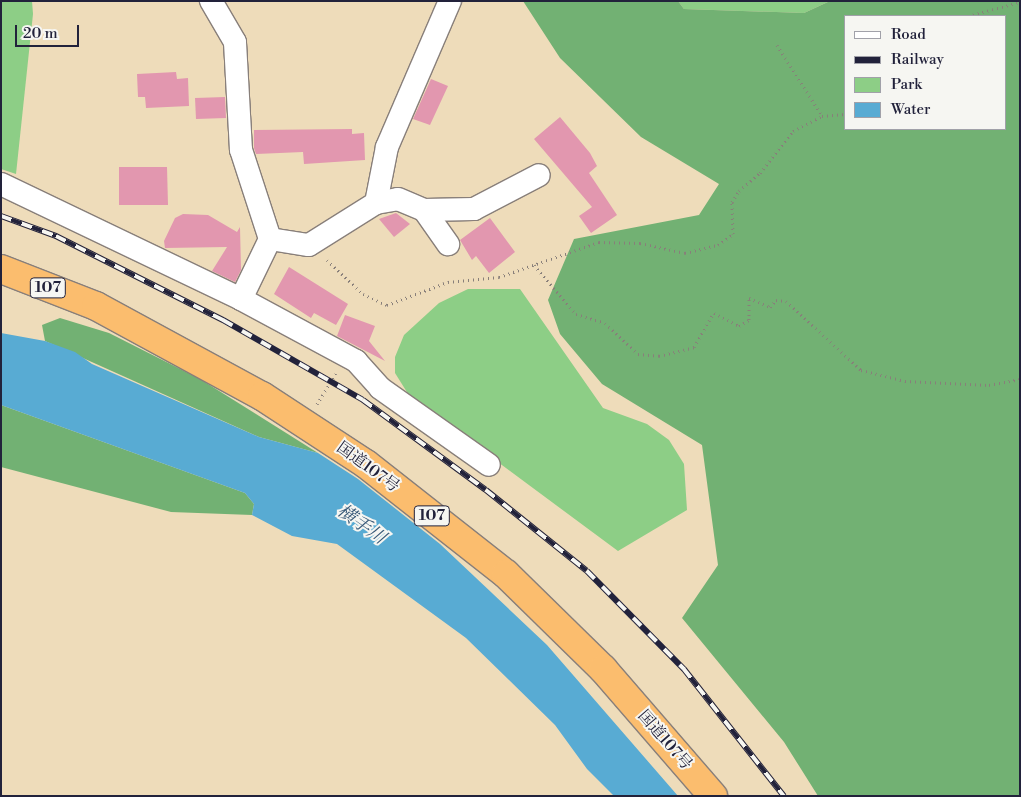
<!DOCTYPE html>
<meta charset="utf-8">
<style>
body{margin:0}
#map{position:relative;width:1021px;height:797px;overflow:hidden;background:#eedcba;font-family:"Libre Bodoni","Noto Serif JP",serif}
div>[style]{position:absolute}
.green>*{inset:0;background:#8dce86}
.forest>*{inset:0;background:#72b173}
.water>*{inset:0;background:#58abd3}
.building>*{inset:0;background:#e297af}
.path>*{height:3px;margin-top:-1.5px;transform-origin:0;background:repeating-linear-gradient(90deg,#887f7a 0 1px,transparent 0 5px)}
.roads{filter:drop-shadow(1px 0 #887f7a) drop-shadow(-1px 0 #887f7a) drop-shadow(0 1px #887f7a) drop-shadow(0 -1px #887f7a)}
.street>*{height:22px;margin:-11px;padding:0 11px;transform-origin:11px;border-radius:11px;background:#fff}
.highway>*{height:28px;margin:-14px;padding:0 14px;transform-origin:14px;border-radius:14px;background:#fbbd6e}
.rail>*{height:5.5px;margin-top:-2.75px;transform-origin:0;background:repeating-linear-gradient(90deg,#f6f6f2 0 11px,#22223b 0 22px);box-sizing:border-box;border-block:1px solid #22223b}
span{translate:-50% -50%;white-space:nowrap;text-align:center;line-height:1.15;-webkit-text-stroke:4px #f6f6f2;paint-order:stroke}
.shield-label span{padding:1px 4px;background:#f6f6f2;border:1px solid;border-radius:4px;-webkit-text-stroke-width:0}
.shield-label{font-size:15px;color:#22223b;font-weight:700}
.street-label{font-size:16px;color:#22223b}
.water-label{font-size:18px;color:#385978;font-style:italic}
.frame{position:absolute;inset:0;border:2px solid #22223b;pointer-events:none}
.legend{position:absolute;left:844px;top:15px;width:162px;height:115px;box-sizing:border-box;background:#f6f6f2;border:1px solid #a1a1a9;margin:0;padding:6px 9px;list-style:none;font-size:15px;color:#22223b}
.legend li{display:flex;align-items:center;gap:10px;height:25px}
.legend b{width:25px;border:1px solid #a1a1a9}
.scale{position:absolute;left:15px;top:25px;width:64px;height:22px;box-sizing:border-box;border:2px solid #22223b;border-top:0;padding-left:6px;font-size:15px;line-height:18px;white-space:nowrap;color:#22223b;-webkit-text-stroke:4px #f6f6f2;paint-order:stroke}
</style>
<div id="map">
<div class="green">
<i style="clip-path:polygon(1px 1px,32px 1px,33px 14px,16px 174px,1px 169px)"></i>
<i style="clip-path:polygon(678px 1px,830px 1px,804px 13px,684px 9px)"></i>
<i style="clip-path:polygon(468px 289px,520px 289px,603px 408px,647px 424px,669px 440px,684px 464px,687px 510px,618px 551px,410px 397px,395px 373px,395px 357px,404px 335px,439px 303px)"></i>
</div>
<div class="forest">
<i style="clip-path:polygon(evenodd,523px 1px,678px 1px,684px 9px,804px 13px,830px 1px,1020px 1px,1020px 796px,818px 796px,784px 742px,682px 618px,718px 565px,702px 445px,602px 384px,560px 334px,548px 300px,574px 239px,699px 215px,719px 184px,641px 137px,560px 58px,523px 1px,845px 16px,1005px 16px,1005px 129px,845px 129px,845px 16px)"></i>
<i style="clip-path:polygon(60px 318px,109px 333px,200px 379px,318px 453px,259px 437px,45px 341px,42px 325px)"></i>
<i style="clip-path:polygon(1px 405px,245px 493px,254px 504px,252px 515px,171px 512px,1px 467px)"></i>
</div>
<div class="water">
<i style="clip-path:polygon(1px 333px,45px 341px,75px 352px,92px 364px,259px 437px,318px 453px,358px 479px,440px 544px,547px 645px,678px 796px,614px 796px,587px 769px,555px 725px,466px 638px,337px 544px,292px 536px,252px 515px,254px 504px,245px 493px,1px 405px)"></i>
</div>
<div class="building">
<i style="clip-path:polygon(176px 72px,177px 79px,188px 78px,189px 106px,146px 108px,145px 97px,138px 97px,137px 74px)"></i>
<i style="clip-path:polygon(431px 79px,448px 86px,430px 125px,413px 119px)"></i>
<i style="clip-path:polygon(225px 97px,226px 118px,196px 119px,195px 98px)"></i>
<i style="clip-path:polygon(560px 117px,590px 153px,597px 166px,589px 173px,617px 215px,591px 233px,579px 216px,592px 207px,534px 139px)"></i>
<i style="clip-path:polygon(352px 129px,352px 134px,364px 133px,365px 160px,304px 164px,303px 152px,256px 154px,254px 148px,254px 130px)"></i>
<i style="clip-path:polygon(119px 167px,167px 167px,168px 205px,119px 205px)"></i>
<i style="clip-path:polygon(396px 213px,410px 224px,394px 237px,379px 219px)"></i>
<i style="clip-path:polygon(183px 214px,208px 215px,237px 232px,240px 227px,241px 270px,235px 282px,212px 271px,227px 247px,165px 248px,164px 241px,175px 218px)"></i>
<i style="clip-path:polygon(490px 218px,515px 252px,489px 273px,476px 256px,472px 260px,460px 240px)"></i>
<i style="clip-path:polygon(289px 267px,348px 304px,336px 325px,314px 313px,311px 318px,274px 294px)"></i>
<i style="clip-path:polygon(345px 315px,375px 326px,369px 341px,385px 361px,337px 336px)"></i>
</div>
<div class="path">
<i style="left:968px;top:16px;width:54px;rotate:-15.1deg"></i>
<i style="left:777px;top:45px;width:84px;rotate:57.6deg"></i>
<i style="left:327px;top:260px;width:50px;rotate:43.4deg"></i>
<i style="left:363px;top:294px;width:26px;rotate:25deg"></i>
<i style="left:387px;top:305px;width:65px;rotate:-20.7deg"></i>
<i style="left:448px;top:282px;width:51px;rotate:-5.6deg"></i>
<i style="left:499px;top:277px;width:106px;rotate:-19.3deg"></i>
<i style="left:599px;top:242px;width:41px;rotate:1.4deg"></i>
<i style="left:640px;top:243px;width:46px;rotate:12.5deg"></i>
<i style="left:685px;top:253px;width:34px;rotate:-14deg"></i>
<i style="left:718px;top:245px;width:19px;rotate:-36deg"></i>
<i style="left:733px;top:234px;width:32px;rotate:-92deg"></i>
<i style="left:732px;top:202px;width:13px;rotate:-58deg"></i>
<i style="left:739px;top:191px;width:28px;rotate:-41deg"></i>
<i style="left:760px;top:173px;width:53px;rotate:-51.8deg"></i>
<i style="left:793px;top:131px;width:33px;rotate:-27deg"></i>
<i style="left:822px;top:116px;width:23px;rotate:-5deg"></i>
<i style="left:534px;top:265px;width:65px;rotate:49.4deg"></i>
<i style="left:576px;top:314px;width:30px;rotate:17deg"></i>
<i style="left:605px;top:323px;width:45px;rotate:43.2deg"></i>
<i style="left:638px;top:354px;width:21px;rotate:5deg"></i>
<i style="left:659px;top:356px;width:36px;rotate:-14deg"></i>
<i style="left:694px;top:347px;width:39px;rotate:-60deg"></i>
<i style="left:714px;top:313px;width:28px;rotate:27deg"></i>
<i style="left:739px;top:326px;width:12px;rotate:-31deg"></i>
<i style="left:749px;top:320px;width:22px;rotate:-90deg"></i>
<i style="left:749px;top:298px;width:23px;rotate:23deg"></i>
<i style="left:770px;top:307px;width:9px;rotate:-49deg"></i>
<i style="left:776px;top:300px;width:10px;rotate:6deg"></i>
<i style="left:786px;top:301px;width:102px;rotate:42.6deg"></i>
<i style="left:861px;top:370px;width:45px;rotate:14deg"></i>
<i style="left:905px;top:381px;width:84px;rotate:2.7deg"></i>
<i style="left:989px;top:385px;width:32px;rotate:-11deg"></i>
<i style="left:317px;top:404px;width:36px;rotate:-58deg"></i>
</div>
<div class="roads">
<div class="street">
<i style="left:1px;top:184px;width:266px;rotate:25.6deg"></i>
<i style="left:241px;top:299px;width:67px;rotate:-64.2deg"></i>
<i style="left:270px;top:239px;width:94px;rotate:-108deg"></i>
<i style="left:241px;top:150px;width:108px;rotate:-93.2deg"></i>
<i style="left:235px;top:42px;width:48px;rotate:-120.3deg"></i>
<i style="left:376px;top:203px;width:22px;rotate:-10deg"></i>
<i style="left:398px;top:199px;width:28px;rotate:23deg"></i>
<i style="left:424px;top:210px;width:50px;rotate:-1.1deg"></i>
<i style="left:474px;top:209px;width:73px;rotate:-27.6deg"></i>
<i style="left:424px;top:210px;width:42px;rotate:54.8deg"></i>
<i style="left:270px;top:239px;width:39px;rotate:9deg"></i>
<i style="left:309px;top:245px;width:79px;rotate:-32.1deg"></i>
<i style="left:376px;top:203px;width:57px;rotate:-78.9deg"></i>
<i style="left:387px;top:147px;width:159px;rotate:-66.7deg"></i>
<i style="left:241px;top:299px;width:131px;rotate:28.3deg"></i>
<i style="left:356px;top:361px;width:36px;rotate:48deg"></i>
<i style="left:380px;top:388px;width:133px;rotate:35.2deg"></i>
</div>
<div class="highway">
<i style="left:1px;top:269px;width:102px;rotate:21.3deg"></i>
<i style="left:96px;top:306px;width:189px;rotate:28.5deg"></i>
<i style="left:262px;top:396px;width:124px;rotate:33.2deg"></i>
<i style="left:366px;top:464px;width:178px;rotate:38.2deg"></i>
<i style="left:506px;top:574px;width:136px;rotate:44.4deg"></i>
<i style="left:603px;top:669px;width:168px;rotate:49.1deg"></i>
</div>
</div>
<div class="rail">
<i style="left:1px;top:216px;width:59px;rotate:20deg"></i>
<i style="left:56px;top:236px;width:187px;rotate:26.7deg"></i>
<i style="left:223px;top:320px;width:161px;rotate:29.7deg"></i>
<i style="left:363px;top:400px;width:152px;rotate:36.2deg"></i>
<i style="left:486px;top:490px;width:129px;rotate:38.7deg"></i>
<i style="left:587px;top:571px;width:138px;rotate:45.3deg"></i>
<i style="left:684px;top:669px;width:162px;rotate:51.8deg"></i>
</div>
<div class="shield-label">
<span style="left:48px;top:288px">107</span>
<span style="left:432px;top:516px">107</span>
</div>
<div class="street-label">
<span style="left:368px;top:467px;rotate:36deg">国道107号</span>
<span style="left:665px;top:740px;rotate:49deg">国道107号</span>
</div>
<div class="water-label">
<span style="left:361px;top:525px;rotate:35deg">横手川</span>
</div>
<div class="frame"></div>
<ul class="legend">
<li><b style="height:6px;background:#fff"></b>Road</li>
<li><b style="height:6px;background:#22223b"></b>Railway</li>
<li><b style="height:14px;background:#8dce86"></b>Park</li>
<li><b style="height:14px;background:#58abd3"></b>Water</li>
</ul>
<div class="scale">20 m</div>
</div>
